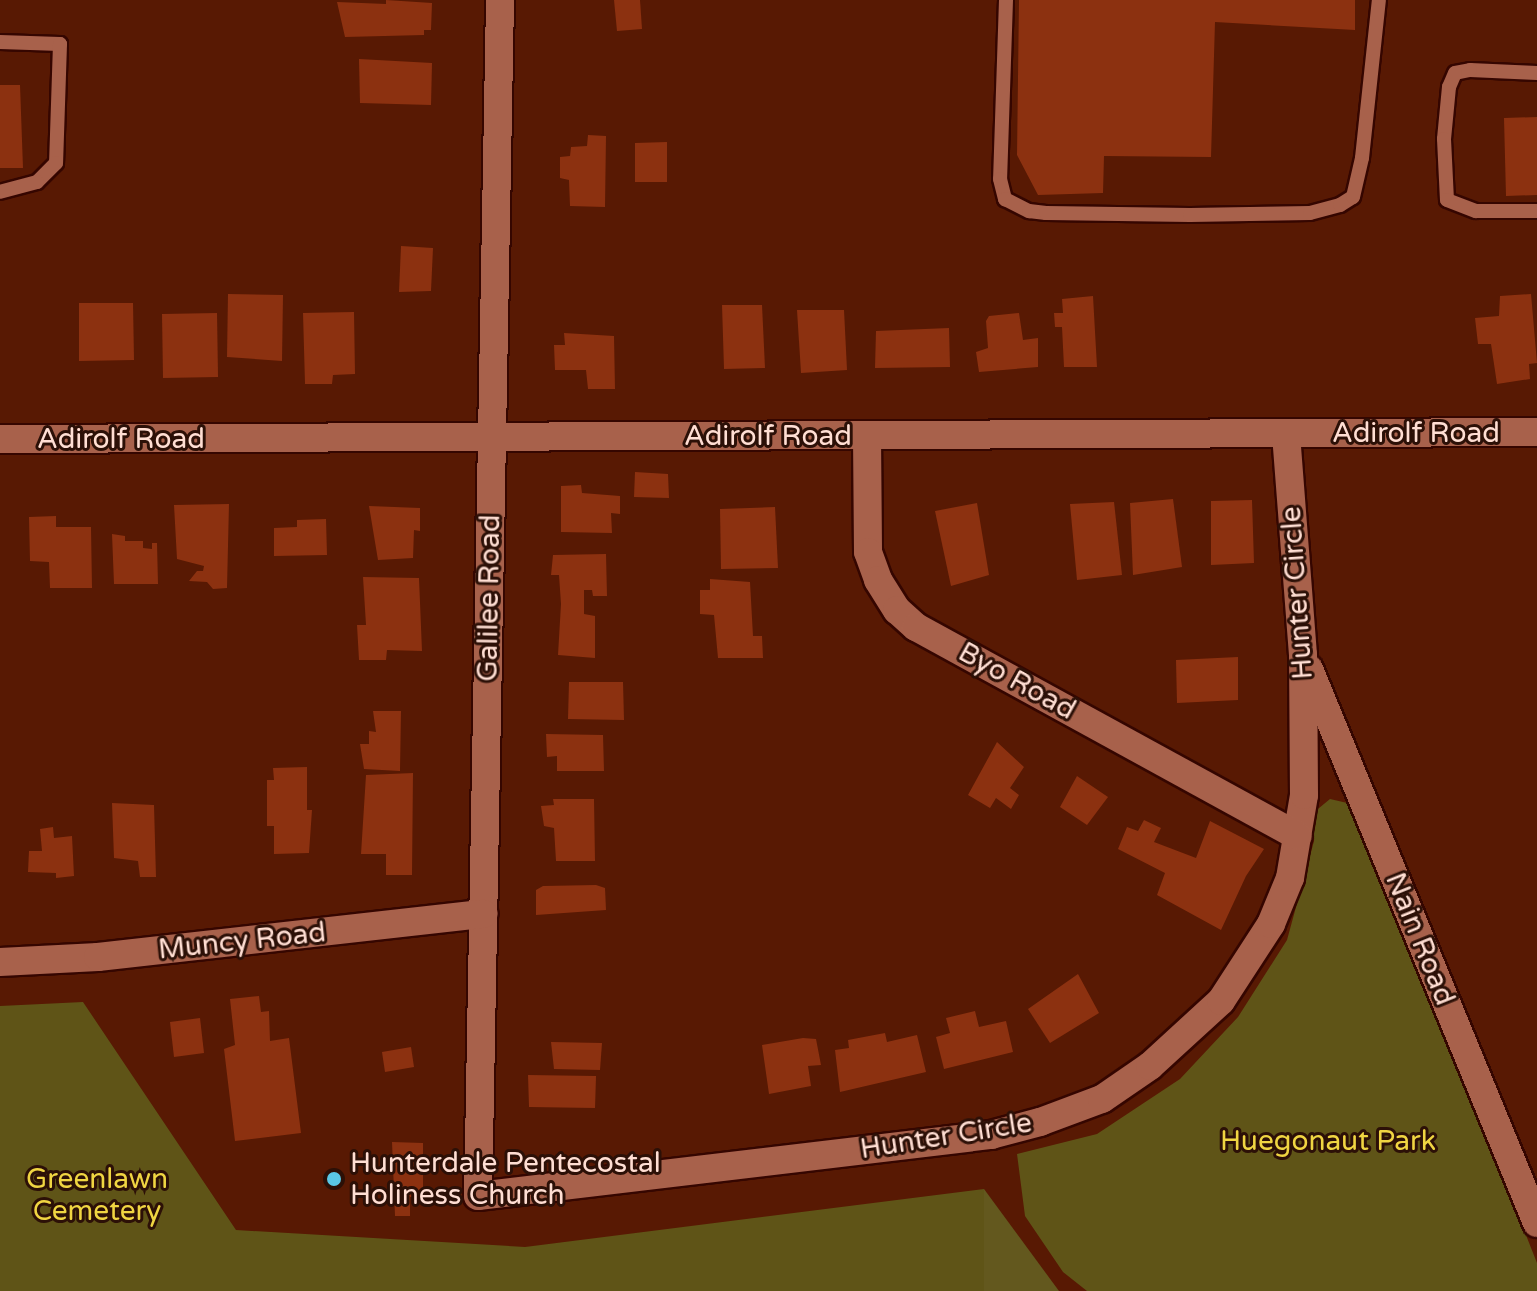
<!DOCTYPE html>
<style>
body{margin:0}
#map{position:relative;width:1537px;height:1291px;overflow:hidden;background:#581903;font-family:"Varela Round",sans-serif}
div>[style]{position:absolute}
.green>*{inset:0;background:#5f5417}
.forest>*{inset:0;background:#63581e}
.building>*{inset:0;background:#8c3110}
.roads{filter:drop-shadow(2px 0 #350600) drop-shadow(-2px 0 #350600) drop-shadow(0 2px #350600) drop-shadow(0 -2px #350600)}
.service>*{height:14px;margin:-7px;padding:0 7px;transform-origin:7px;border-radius:7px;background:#a8614b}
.minor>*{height:28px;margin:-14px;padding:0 14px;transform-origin:14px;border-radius:14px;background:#a8614b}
.dots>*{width:22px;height:22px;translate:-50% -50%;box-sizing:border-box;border:4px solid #2c1007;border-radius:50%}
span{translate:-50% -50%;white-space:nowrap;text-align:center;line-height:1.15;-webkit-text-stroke:6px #2c1007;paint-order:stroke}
.street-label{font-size:28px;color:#ffded3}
.park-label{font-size:28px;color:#f0d542}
.poi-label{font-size:28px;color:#ffded3}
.left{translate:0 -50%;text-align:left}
</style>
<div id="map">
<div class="green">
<i style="clip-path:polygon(1330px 799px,1356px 805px,1537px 1263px,1537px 1291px,1087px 1291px,1063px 1272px,1025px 1216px,1017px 1154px,1097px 1134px,1180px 1079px,1238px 1017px,1287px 940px,1314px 841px,1313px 813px)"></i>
<i style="clip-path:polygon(83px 1002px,236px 1230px,525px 1247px,984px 1189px,984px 1291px,0 1291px,0 1006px)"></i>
</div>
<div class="forest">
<i style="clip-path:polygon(984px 1189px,1059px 1291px,984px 1291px)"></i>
</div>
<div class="building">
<i style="clip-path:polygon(386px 0,432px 3px,431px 30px,424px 30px,424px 35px,345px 37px,337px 2px,386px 4px)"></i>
<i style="clip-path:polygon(614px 0,640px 0,642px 29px,617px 31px)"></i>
<i style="clip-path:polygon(1019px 0,1355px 0,1355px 30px,1215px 22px,1211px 157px,1104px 156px,1103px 193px,1038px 195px,1017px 155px)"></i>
<i style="clip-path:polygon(359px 59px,432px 63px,431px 105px,360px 103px)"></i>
<i style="clip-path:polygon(0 85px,20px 85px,23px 168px,0 168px)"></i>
<i style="clip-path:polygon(1537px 117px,1537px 195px,1506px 196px,1504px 118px)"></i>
<i style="clip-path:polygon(588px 135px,606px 136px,605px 207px,570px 206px,569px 180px,560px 178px,560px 157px,570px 156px,571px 147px,587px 146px)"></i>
<i style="clip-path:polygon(667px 142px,667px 182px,635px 182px,635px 143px)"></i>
<i style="clip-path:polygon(401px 246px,433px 248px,431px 291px,399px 292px)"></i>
<i style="clip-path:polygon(228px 294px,283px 295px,282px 361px,227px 357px)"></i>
<i style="clip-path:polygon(1531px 294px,1537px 363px,1529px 364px,1530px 379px,1497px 384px,1491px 344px,1478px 344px,1475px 318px,1499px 316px,1500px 296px)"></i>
<i style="clip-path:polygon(1093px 296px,1097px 367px,1064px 367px,1062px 327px,1055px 327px,1054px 313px,1063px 313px,1062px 299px)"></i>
<i style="clip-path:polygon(79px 303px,133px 303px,134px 360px,79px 361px)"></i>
<i style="clip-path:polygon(722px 305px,762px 305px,765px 368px,724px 369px)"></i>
<i style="clip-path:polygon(797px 310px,844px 310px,847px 370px,801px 373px)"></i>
<i style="clip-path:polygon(354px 312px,355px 374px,333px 375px,332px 384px,305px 384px,303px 313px)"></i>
<i style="clip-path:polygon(217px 313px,218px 377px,163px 378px,162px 314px)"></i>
<i style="clip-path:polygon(1019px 313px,1023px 340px,1038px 338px,1038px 367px,979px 372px,976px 352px,988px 348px,986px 321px,989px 316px)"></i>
<i style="clip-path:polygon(949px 328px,950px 367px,875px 368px,876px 331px)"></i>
<i style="clip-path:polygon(564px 333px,614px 336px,615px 389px,588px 389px,586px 370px,555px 370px,554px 345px,565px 345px)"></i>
<i style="clip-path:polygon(635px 472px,668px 474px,669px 498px,634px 497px)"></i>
<i style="clip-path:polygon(581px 485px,582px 493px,620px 496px,620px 514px,611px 513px,612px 533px,561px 532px,561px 486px)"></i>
<i style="clip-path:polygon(1173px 499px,1182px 567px,1133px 575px,1130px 503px)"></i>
<i style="clip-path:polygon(1252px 500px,1254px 563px,1211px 565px,1211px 501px)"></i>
<i style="clip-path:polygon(1114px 502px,1122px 575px,1077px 580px,1070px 504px)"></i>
<i style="clip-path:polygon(977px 503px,989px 575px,951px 586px,935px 511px)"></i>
<i style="clip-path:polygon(229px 504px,227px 588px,213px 589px,207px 582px,189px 581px,197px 571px,203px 571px,204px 566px,177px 559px,174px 505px)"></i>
<i style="clip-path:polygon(369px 506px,420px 508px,420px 531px,414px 530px,413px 558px,378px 560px)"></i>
<i style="clip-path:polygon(775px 507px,778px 568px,721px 569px,720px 509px)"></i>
<i style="clip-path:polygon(56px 516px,56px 527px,91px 527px,92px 588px,50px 588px,49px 562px,30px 561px,29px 517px)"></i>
<i style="clip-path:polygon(326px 519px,327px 555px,274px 556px,274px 528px,297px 527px,297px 520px)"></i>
<i style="clip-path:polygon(112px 534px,125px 536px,125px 541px,143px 541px,143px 548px,152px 549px,152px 543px,157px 543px,158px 584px,114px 584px)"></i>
<i style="clip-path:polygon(606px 554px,607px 596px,593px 596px,592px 590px,584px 590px,584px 614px,595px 616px,595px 658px,558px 655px,561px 604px,559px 575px,551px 575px,553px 555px)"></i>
<i style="clip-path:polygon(363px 577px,419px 578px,422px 651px,387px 650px,386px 660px,359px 660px,357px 625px,366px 625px)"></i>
<i style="clip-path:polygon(710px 579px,750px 582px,753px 636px,762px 636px,763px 658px,718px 658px,714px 615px,700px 614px,700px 590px,710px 590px)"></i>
<i style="clip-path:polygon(1238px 657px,1238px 700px,1177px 703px,1176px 660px)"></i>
<i style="clip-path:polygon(569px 682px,623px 682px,624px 720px,568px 719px)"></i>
<i style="clip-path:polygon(373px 711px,401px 711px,400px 771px,364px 769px,360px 744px,369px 744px,369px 731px,376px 732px)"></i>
<i style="clip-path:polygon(546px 734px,603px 735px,604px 771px,557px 771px,557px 756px,547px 757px)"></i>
<i style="clip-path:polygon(997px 742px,1024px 767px,1010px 788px,1019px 795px,1011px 809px,996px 798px,990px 808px,968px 795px)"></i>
<i style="clip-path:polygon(307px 767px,307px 810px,312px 810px,309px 853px,274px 854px,274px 826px,267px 826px,267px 780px,274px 780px,273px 768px)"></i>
<i style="clip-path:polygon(413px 773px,412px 875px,386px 875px,386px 854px,361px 854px,366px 775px)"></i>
<i style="clip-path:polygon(1077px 776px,1108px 797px,1087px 825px,1060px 807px)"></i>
<i style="clip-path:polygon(553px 799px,594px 799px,595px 861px,556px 861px,554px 828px,544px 826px,541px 806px,554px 805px)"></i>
<i style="clip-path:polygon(112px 803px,154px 805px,156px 877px,140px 877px,138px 861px,114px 858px)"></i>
<i style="clip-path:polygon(1144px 820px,1161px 828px,1154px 842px,1196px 858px,1210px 821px,1264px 849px,1246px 876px,1221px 930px,1157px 895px,1165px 873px,1118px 849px,1127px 827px,1138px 831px)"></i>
<i style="clip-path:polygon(53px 827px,54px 838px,72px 836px,74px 876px,56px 878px,56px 873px,28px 872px,29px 851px,42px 851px,40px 829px)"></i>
<i style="clip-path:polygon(596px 885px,605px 888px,606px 910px,536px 915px,536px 890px,543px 886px)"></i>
<i style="clip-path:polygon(1078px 974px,1099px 1013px,1050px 1043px,1028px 1009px)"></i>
<i style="clip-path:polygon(259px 996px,261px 1012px,269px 1011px,270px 1041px,289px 1038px,301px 1133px,235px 1141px,224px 1049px,235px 1045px,230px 999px)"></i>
<i style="clip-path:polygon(975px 1011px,979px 1027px,1006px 1021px,1013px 1052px,944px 1069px,936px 1037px,950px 1033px,946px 1018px)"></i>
<i style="clip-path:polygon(200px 1018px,204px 1053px,174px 1057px,170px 1022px)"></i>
<i style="clip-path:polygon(885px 1033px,887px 1042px,917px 1035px,926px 1072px,840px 1092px,835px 1050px,849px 1048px,848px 1040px)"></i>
<i style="clip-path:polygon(803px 1038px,816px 1039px,821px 1065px,808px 1066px,811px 1086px,769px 1094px,762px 1045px)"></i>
<i style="clip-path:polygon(551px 1042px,602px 1043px,600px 1070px,554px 1069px)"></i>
<i style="clip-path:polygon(411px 1047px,414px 1067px,385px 1072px,382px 1052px)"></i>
<i style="clip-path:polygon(528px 1075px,596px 1076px,595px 1108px,529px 1107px)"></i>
<i style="clip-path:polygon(392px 1142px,423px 1143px,423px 1197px,410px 1197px,410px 1216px,395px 1216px)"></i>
</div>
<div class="roads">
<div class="service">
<i style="left:1006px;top:0;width:179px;rotate:91.9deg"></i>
<i style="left:1000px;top:179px;width:21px;rotate:76deg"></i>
<i style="left:1005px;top:199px;width:27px;rotate:27deg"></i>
<i style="left:1029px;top:211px;width:17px;rotate:7deg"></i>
<i style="left:1046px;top:213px;width:144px;rotate:0.8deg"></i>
<i style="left:1190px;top:215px;width:120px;rotate:-1deg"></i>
<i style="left:1310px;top:213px;width:31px;rotate:-15deg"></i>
<i style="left:1340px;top:205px;width:15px;rotate:-32deg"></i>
<i style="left:1353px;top:197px;width:40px;rotate:-77deg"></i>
<i style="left:1362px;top:158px;width:159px;rotate:-83.9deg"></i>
<i style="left:0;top:42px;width:60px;rotate:1.9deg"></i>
<i style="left:60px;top:44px;width:119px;rotate:91.9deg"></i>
<i style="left:56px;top:163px;width:27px;rotate:135deg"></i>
<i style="left:37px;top:182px;width:38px;rotate:165deg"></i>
<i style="left:1537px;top:73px;width:67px;rotate:-177.4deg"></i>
<i style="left:1470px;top:70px;width:15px;rotate:169deg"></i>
<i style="left:1455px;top:73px;width:15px;rotate:113deg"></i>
<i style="left:1449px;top:87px;width:52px;rotate:95.5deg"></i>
<i style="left:1444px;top:139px;width:61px;rotate:87.2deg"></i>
<i style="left:1447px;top:200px;width:31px;rotate:21deg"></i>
<i style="left:1476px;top:211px;width:61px"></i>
</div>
<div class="minor">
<i style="left:500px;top:0;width:1196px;rotate:91.05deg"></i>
<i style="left:478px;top:1196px;width:517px;rotate:-6.78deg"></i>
<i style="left:991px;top:1135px;width:51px;rotate:-14.9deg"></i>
<i style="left:1040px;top:1122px;width:66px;rotate:-20.4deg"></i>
<i style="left:1102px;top:1099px;width:58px;rotate:-34.5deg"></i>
<i style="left:1150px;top:1066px;width:96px;rotate:-42.5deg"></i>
<i style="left:1221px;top:1001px;width:92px;rotate:-57deg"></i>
<i style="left:1271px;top:924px;width:50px;rotate:-67.6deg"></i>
<i style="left:1290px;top:878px;width:84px;rotate:-80.4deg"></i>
<i style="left:1304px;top:795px;width:140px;rotate:-90.4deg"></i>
<i style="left:1303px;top:655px;width:222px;rotate:-94.4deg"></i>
<i style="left:867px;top:436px;width:116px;rotate:89.5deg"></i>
<i style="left:868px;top:552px;width:30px;rotate:70deg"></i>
<i style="left:878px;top:580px;width:36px;rotate:58deg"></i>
<i style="left:897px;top:610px;width:25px;rotate:42deg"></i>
<i style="left:916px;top:627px;width:435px;rotate:28.7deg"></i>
<i style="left:0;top:439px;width:1537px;rotate:-0.26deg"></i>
<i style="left:1309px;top:669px;width:599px;rotate:67.63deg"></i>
<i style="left:0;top:962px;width:98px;rotate:-2.9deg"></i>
<i style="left:98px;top:957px;width:388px;rotate:-6.4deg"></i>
</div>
</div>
<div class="dots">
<i style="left:334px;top:1179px;background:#5ac8e6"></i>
</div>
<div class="street-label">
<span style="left:1416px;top:433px">Adirolf Road</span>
<span style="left:768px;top:436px">Adirolf Road</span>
<span style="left:121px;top:439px">Adirolf Road</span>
<span style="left:1297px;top:593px;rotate:-94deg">Hunter Circle</span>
<span style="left:489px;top:598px;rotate:-89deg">Galilee Road</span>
<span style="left:1017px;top:681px;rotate:29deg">Byo Road</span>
<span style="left:1420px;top:939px;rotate:68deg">Nain Road</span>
<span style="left:242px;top:941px;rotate:-6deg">Muncy Road</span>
<span style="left:946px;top:1136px;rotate:-9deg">Hunter Circle</span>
</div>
<div class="park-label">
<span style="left:1328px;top:1141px">Huegonaut Park</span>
<span style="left:97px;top:1195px">Greenlawn<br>Cemetery</span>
</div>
<div class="poi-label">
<span class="left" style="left:350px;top:1179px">Hunterdale Pentecostal<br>Holiness Church</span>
</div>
</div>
